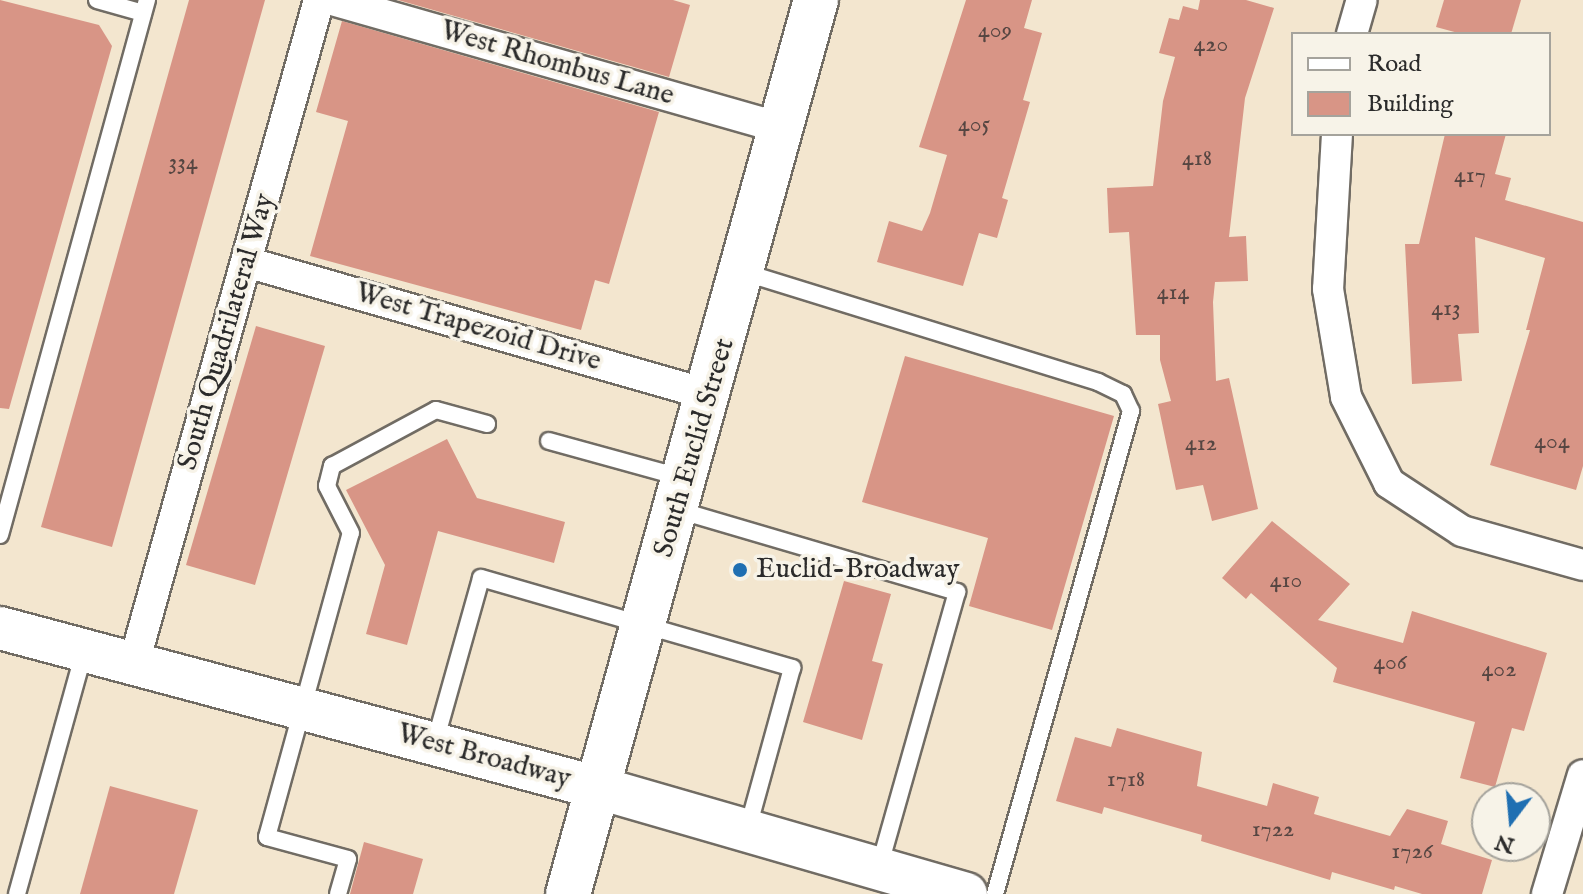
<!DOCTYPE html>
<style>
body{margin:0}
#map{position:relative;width:1583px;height:894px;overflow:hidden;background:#f3e6cf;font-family:"IM FELL English",serif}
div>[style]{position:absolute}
.building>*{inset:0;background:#d89586}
.roads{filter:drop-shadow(2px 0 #716c64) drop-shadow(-2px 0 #716c64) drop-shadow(0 2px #716c64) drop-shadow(0 -2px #716c64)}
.service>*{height:16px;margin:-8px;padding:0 8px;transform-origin:8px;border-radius:8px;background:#fff}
.minor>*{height:30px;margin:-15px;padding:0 15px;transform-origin:15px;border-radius:15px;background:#fff}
.secondary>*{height:42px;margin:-21px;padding:0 21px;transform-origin:21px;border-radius:21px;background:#fff}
.primary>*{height:44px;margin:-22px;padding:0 22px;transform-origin:22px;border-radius:22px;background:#fff}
.dots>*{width:22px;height:22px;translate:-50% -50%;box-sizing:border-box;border:4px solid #f7f3e8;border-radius:50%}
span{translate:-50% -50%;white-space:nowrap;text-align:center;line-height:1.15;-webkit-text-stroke:7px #f7f3e8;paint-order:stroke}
.number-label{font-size:24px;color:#564642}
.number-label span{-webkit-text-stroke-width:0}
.street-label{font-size:28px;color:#2b2b2b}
.poi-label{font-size:28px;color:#2b2b2b}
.left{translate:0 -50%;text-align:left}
.legend{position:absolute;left:1291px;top:32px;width:260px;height:104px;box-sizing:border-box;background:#f7f3e8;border:2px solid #a5a39c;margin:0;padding:10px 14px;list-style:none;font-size:24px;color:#2b2b2b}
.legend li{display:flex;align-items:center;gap:16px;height:40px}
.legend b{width:40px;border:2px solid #a5a39c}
.north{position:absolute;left:1471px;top:782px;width:80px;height:80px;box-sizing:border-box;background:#f7f3e8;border:2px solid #a5a39c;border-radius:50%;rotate:196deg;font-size:22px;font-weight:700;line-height:32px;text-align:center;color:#2b2b2b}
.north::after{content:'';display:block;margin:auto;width:28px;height:36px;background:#1f6fb2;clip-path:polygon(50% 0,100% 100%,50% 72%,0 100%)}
</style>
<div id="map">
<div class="building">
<i style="clip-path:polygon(0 0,99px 25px,112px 46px,9px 409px,0 408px)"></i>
<i style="clip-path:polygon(189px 0,265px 0,112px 547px,41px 527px)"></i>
<i style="clip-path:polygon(398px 0,673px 0,690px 5px,669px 77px)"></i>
<i style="clip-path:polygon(966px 0,1032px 0,1024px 28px,1042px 33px,1023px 100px,1030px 102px,1002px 198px,1008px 200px,997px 238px,979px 233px,963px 286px,877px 262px,889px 221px,922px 231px,930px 213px,947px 155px,919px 147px)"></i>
<i style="clip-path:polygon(1200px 0,1246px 0,1274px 8px,1245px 98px,1229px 237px,1246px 236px,1248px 281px,1215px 282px,1213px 302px,1216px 381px,1229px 378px,1258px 509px,1212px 521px,1203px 485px,1176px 490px,1158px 404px,1171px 401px,1160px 360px,1160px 335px,1136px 335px,1129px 232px,1109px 233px,1107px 188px,1153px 186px,1163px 101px,1175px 57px,1159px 53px,1169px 18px,1179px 20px,1183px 6px,1198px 10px)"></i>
<i style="clip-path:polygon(1444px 0,1521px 0,1511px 34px,1462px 34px,1436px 27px)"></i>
<i style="clip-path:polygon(342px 21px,659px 112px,609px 284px,595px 280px,581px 330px,310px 256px,348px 121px,316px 112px)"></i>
<i style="clip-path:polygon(1445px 134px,1506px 134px,1495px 174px,1511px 178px,1505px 200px,1583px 222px,1583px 466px,1576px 490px,1490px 465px,1530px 330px,1526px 330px,1545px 258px,1475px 237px,1479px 333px,1458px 334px,1462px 381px,1412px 384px,1405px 244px,1419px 244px)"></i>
<i style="clip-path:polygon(256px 326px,325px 346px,255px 585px,186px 565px)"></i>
<i style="clip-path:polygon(905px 356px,1114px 416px,1052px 630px,969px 606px,988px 538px,862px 502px)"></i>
<i style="clip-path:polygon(447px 439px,477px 498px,565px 522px,554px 563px,438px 531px,407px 645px,366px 634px,385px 565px,346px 490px)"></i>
<i style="clip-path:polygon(1272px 521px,1350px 584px,1318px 620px,1403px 643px,1412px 611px,1547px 653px,1524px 731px,1512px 728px,1495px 787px,1460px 778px,1475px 722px,1333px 682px,1337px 668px,1251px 593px,1246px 599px,1222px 578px)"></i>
<i style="clip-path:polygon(844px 581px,891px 594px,872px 661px,883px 664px,862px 740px,803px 722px)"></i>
<i style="clip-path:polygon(1117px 728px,1202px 752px,1197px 786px,1267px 806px,1273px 783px,1319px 797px,1314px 814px,1390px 836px,1407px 809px,1448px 821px,1441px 844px,1492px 860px,1482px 894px,1422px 894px,1395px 886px,1394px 890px,1332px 872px,1330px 880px,1201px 841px,1202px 835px,1104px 807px,1102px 814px,1056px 801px,1075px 737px,1111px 747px)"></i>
<i style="clip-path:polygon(110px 786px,198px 810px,174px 894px,80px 894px)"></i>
<i style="clip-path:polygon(364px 842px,423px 859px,413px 894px,350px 894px)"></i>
</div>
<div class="roads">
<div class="service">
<i style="left:97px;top:0;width:48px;rotate:15.8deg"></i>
<i style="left:743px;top:272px;width:372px;rotate:17.2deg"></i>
<i style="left:1098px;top:382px;width:28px;rotate:26deg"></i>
<i style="left:1123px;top:394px;width:19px;rotate:65deg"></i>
<i style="left:1131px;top:411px;width:502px;rotate:105.73deg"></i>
<i style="left:549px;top:441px;width:139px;rotate:15.4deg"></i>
<i style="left:678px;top:510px;width:291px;rotate:16.4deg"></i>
<i style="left:957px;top:592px;width:286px;rotate:105.8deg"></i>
<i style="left:0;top:535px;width:555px;rotate:-74.64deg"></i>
<i style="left:435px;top:742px;width:170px;rotate:-74.3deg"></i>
<i style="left:481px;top:578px;width:324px;rotate:16.1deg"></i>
<i style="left:792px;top:668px;width:169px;rotate:105.4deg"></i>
<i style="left:17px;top:894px;width:250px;rotate:-74.5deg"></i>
<i style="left:338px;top:894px;width:36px;rotate:-74deg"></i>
<i style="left:348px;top:859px;width:84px;rotate:-164.8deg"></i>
<i style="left:267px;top:837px;width:315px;rotate:-74.6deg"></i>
<i style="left:351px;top:533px;width:53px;rotate:-117.1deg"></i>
<i style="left:327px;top:486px;width:21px;rotate:-76deg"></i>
<i style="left:332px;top:466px;width:118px;rotate:-28.3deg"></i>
<i style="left:436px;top:410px;width:53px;rotate:15.4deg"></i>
</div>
<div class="minor">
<i style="left:332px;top:0;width:468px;rotate:15.9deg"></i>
<i style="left:1352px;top:34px;width:35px;rotate:-74deg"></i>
<i style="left:1337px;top:134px;width:155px;rotate:93.3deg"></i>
<i style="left:1328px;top:289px;width:109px;rotate:80.5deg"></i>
<i style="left:1346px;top:397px;width:96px;rotate:63.4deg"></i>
<i style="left:1389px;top:483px;width:87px;rotate:33.3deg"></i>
<i style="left:1462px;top:531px;width:126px;rotate:15.7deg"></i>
<i style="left:246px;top:262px;width:483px;rotate:16deg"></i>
<i style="left:134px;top:663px;width:688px;rotate:-74.41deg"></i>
<i style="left:1547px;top:894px;width:124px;rotate:-73.2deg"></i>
</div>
<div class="secondary">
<i style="left:0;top:628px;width:620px;rotate:14.96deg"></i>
<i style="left:599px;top:788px;width:382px;rotate:16.1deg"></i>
</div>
<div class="primary">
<i style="left:568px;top:894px;width:928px;rotate:-74.5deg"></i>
</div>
</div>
<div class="dots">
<i style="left:740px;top:570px;background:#1f6fb2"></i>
</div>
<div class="number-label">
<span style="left:995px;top:31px">409</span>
<span style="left:1211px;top:45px">420</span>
<span style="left:974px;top:125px">405</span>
<span style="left:1197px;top:159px">418</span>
<span style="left:183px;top:163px">334</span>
<span style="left:1470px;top:176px">417</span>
<span style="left:1173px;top:293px">414</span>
<span style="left:1446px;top:309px">413</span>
<span style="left:1552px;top:442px">404</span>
<span style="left:1201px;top:444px">412</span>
<span style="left:1286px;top:581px">410</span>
<span style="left:1390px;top:663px">406</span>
<span style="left:1499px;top:670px">402</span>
<span style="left:1126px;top:780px">1718</span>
<span style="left:1273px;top:830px">1722</span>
<span style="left:1412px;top:852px">1726</span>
</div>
<div class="street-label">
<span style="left:557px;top:64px;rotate:16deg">West Rhombus Lane</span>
<span style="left:478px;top:328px;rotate:16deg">West Trapezoid Drive</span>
<span style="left:227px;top:332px;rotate:-74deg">South Quadrilateral Way</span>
<span style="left:695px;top:448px;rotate:-74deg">South Euclid Street</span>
<span style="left:484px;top:757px;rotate:15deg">West Broadway</span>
</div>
<div class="poi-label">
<span class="left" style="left:756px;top:570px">Euclid-Broadway</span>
</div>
<ul class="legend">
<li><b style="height:10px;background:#fff"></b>Road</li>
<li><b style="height:22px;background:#d89586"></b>Building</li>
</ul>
<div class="north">N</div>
</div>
